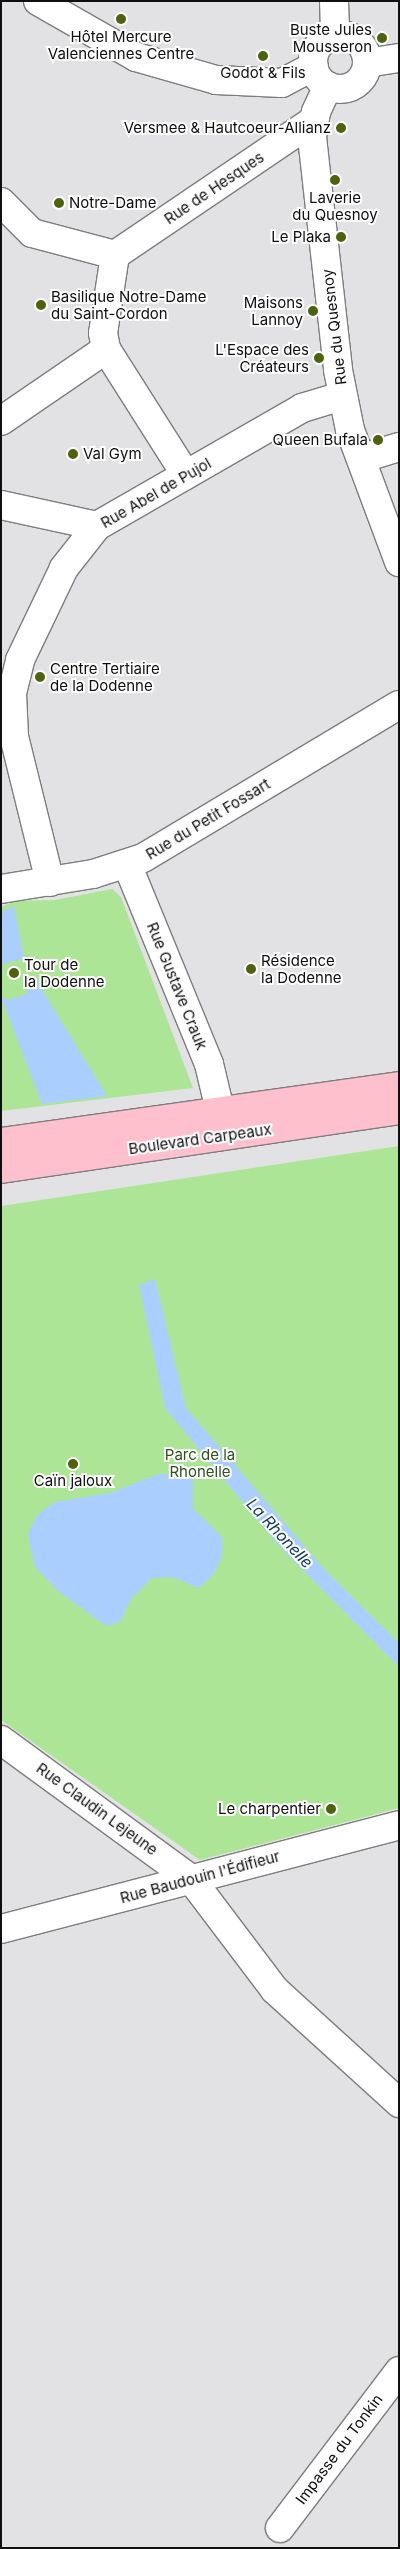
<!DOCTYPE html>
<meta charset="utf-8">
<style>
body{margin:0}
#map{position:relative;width:400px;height:2549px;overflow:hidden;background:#e2e2e4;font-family:Inter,sans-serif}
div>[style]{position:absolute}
.green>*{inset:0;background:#ace596}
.water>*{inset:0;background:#aacffe}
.roads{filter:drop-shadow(1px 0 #7d7d7f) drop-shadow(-1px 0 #7d7d7f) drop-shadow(0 1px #7d7d7f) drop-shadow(0 -1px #7d7d7f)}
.minor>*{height:28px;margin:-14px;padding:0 14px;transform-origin:14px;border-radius:14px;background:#fff}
.minor>.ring{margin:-14px;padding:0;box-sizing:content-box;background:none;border:28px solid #fff;border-radius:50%}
.major>*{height:28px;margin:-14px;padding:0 14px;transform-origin:14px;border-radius:14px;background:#ffc0cd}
.dots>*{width:14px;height:14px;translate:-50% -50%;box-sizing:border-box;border:2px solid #fff;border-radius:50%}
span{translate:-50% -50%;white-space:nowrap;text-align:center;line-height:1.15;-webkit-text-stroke:4px #fff;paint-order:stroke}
.poi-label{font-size:15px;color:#0f0f10}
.right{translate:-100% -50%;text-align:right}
.left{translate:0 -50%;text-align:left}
.street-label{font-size:15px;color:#0f0f10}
.park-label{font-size:15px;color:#2c531b}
.water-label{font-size:16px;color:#153e6e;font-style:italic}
.frame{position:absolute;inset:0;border:2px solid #0f0f10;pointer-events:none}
</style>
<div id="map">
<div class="green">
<i style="clip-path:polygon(112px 889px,121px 897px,193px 1088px,1px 1111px,1px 907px,15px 901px,55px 900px)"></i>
<i style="clip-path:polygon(399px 1146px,399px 1808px,200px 1860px,1px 1720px,1px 1206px)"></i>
</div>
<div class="water">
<i style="clip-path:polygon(14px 906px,24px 958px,1px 965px,1px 912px)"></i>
<i style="clip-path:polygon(33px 975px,107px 1096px,42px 1104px,1px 997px,9px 1000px,26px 994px)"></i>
<i style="clip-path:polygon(155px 1279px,186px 1408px,325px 1570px,399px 1643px,399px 1667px,280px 1547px,165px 1408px,139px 1285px)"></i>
<i style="clip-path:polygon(159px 1474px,193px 1476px,193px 1508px,222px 1537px,222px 1557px,213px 1575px,199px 1588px,172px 1577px,152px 1578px,131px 1599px,120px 1622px,106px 1626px,58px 1591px,35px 1567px,28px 1535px,37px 1515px,55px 1502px,110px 1493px)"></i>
</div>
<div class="roads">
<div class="minor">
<i style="left:38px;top:1px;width:113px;rotate:29.7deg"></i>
<i style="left:136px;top:57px;width:83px;rotate:16deg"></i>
<i style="left:216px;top:80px;width:66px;rotate:2.6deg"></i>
<i style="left:282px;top:83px;width:36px;rotate:-28deg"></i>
<i style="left:334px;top:1px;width:35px;rotate:88deg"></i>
<i class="ring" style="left:313px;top:35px;width:26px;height:26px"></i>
<i style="left:367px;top:63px;width:32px;rotate:-9deg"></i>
<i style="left:328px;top:86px;width:29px;rotate:115deg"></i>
<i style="left:316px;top:112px;width:25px;rotate:99deg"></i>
<i style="left:312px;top:137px;width:234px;rotate:83.6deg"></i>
<i style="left:338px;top:370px;width:61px;rotate:78.7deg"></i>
<i style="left:350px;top:430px;width:141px;rotate:69.6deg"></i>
<i style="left:1px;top:202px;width:44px;rotate:45deg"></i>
<i style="left:32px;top:233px;width:86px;rotate:14.8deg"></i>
<i style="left:115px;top:255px;width:79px;rotate:98.7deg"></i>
<i style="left:103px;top:333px;width:16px;rotate:79deg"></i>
<i style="left:106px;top:349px;width:149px;rotate:57.6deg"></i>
<i style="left:115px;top:255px;width:239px;rotate:-34.1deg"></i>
<i style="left:1px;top:421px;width:127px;rotate:-34.4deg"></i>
<i style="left:363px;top:458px;width:38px;rotate:-17deg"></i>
<i style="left:1px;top:505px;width:98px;rotate:12.3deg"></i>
<i style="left:127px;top:864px;width:216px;rotate:67.7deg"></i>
<i style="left:209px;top:1064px;width:47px;rotate:76.6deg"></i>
<i style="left:50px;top:882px;width:150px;rotate:-103.9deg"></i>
<i style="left:14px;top:736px;width:43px;rotate:-92.7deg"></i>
<i style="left:12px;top:693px;width:34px;rotate:-76deg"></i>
<i style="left:20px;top:660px;width:102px;rotate:-64.4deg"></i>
<i style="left:64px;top:568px;width:53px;rotate:-51.8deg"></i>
<i style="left:97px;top:526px;width:237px;rotate:-29.9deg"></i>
<i style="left:302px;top:408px;width:42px;rotate:-16.7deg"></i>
<i style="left:1px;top:889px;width:93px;rotate:-9.3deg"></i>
<i style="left:93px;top:874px;width:52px;rotate:-17.7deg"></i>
<i style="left:143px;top:858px;width:298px;rotate:-30.9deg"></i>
<i style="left:1px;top:1740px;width:235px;rotate:36.2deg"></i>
<i style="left:191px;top:1879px;width:139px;rotate:52.9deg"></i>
<i style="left:275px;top:1990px;width:168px;rotate:42.3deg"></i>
<i style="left:1px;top:1929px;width:411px;rotate:-14.6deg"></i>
<i style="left:280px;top:2528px;width:197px;rotate:-52.8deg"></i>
</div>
<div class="major">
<i style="left:1px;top:1142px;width:402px;rotate:-8deg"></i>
<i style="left:1px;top:1169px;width:402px;rotate:-8.4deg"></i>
</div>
</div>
<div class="dots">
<i style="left:121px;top:19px;background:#4d620b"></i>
<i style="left:382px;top:38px;background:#4d620b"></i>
<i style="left:263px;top:56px;background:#4d620b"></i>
<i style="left:341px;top:128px;background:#4d620b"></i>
<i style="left:335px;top:180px;background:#4d620b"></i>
<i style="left:59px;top:203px;background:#4d620b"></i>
<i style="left:341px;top:237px;background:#4d620b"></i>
<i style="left:41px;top:305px;background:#4d620b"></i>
<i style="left:313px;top:311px;background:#4d620b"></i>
<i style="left:319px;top:358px;background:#4d620b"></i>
<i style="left:378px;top:440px;background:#4d620b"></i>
<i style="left:73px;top:454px;background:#4d620b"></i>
<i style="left:40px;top:677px;background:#4d620b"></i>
<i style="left:251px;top:969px;background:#4d620b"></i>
<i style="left:14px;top:973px;background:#4d620b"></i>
<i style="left:73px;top:1464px;background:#4d620b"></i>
<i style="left:331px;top:1809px;background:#4d620b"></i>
</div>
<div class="poi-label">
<span class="right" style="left:372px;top:38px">Buste Jules<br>Mousseron</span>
<span style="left:121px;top:45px">Hôtel Mercure<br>Valenciennes Centre</span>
<span style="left:263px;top:73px">Godot &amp; Fils</span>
<span class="right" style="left:331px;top:128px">Versmee &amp; Hautcoeur-Allianz</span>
<span style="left:335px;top:206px">Laverie<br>du Quesnoy</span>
<span class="left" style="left:69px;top:203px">Notre-Dame</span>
<span class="right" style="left:331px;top:237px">Le Plaka</span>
<span class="left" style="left:51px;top:305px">Basilique Notre-Dame<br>du Saint-Cordon</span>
<span class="right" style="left:303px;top:311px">Maisons<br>Lannoy</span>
<span class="right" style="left:309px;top:358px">L'Espace des<br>Créateurs</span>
<span class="right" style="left:368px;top:440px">Queen Bufala</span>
<span class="left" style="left:83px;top:454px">Val Gym</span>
<span class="left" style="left:50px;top:677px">Centre Tertiaire<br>de la Dodenne</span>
<span class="left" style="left:261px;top:969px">Résidence<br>la Dodenne</span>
<span class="left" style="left:24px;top:973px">Tour de<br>la Dodenne</span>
<span style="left:73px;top:1481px">Caïn jaloux</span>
<span class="right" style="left:321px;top:1809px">Le charpentier</span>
</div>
<div class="street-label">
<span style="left:214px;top:188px;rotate:-34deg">Rue de Hesques</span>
<span style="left:334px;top:327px;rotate:-97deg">Rue du Quesnoy</span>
<span style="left:156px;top:493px;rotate:-30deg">Rue Abel de Pujol</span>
<span style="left:208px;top:819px;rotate:-31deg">Rue du Petit Fossart</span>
<span style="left:177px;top:986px;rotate:68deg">Rue Gustave Crauk</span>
<span style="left:200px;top:1139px;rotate:-8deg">Boulevard Carpeaux</span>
<span style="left:97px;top:1809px;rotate:36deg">Rue Claudin Lejeune</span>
<span style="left:200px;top:1877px;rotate:-15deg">Rue Baudouin l'Édifieur</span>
<span style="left:339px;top:2449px;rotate:-53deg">Impasse du Tonkin</span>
</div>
<div class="park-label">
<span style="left:200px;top:1463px">Parc de la<br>Rhonelle</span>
</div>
<div class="water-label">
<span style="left:280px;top:1533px;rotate:47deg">La Rhonelle</span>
</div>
<div class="frame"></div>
</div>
